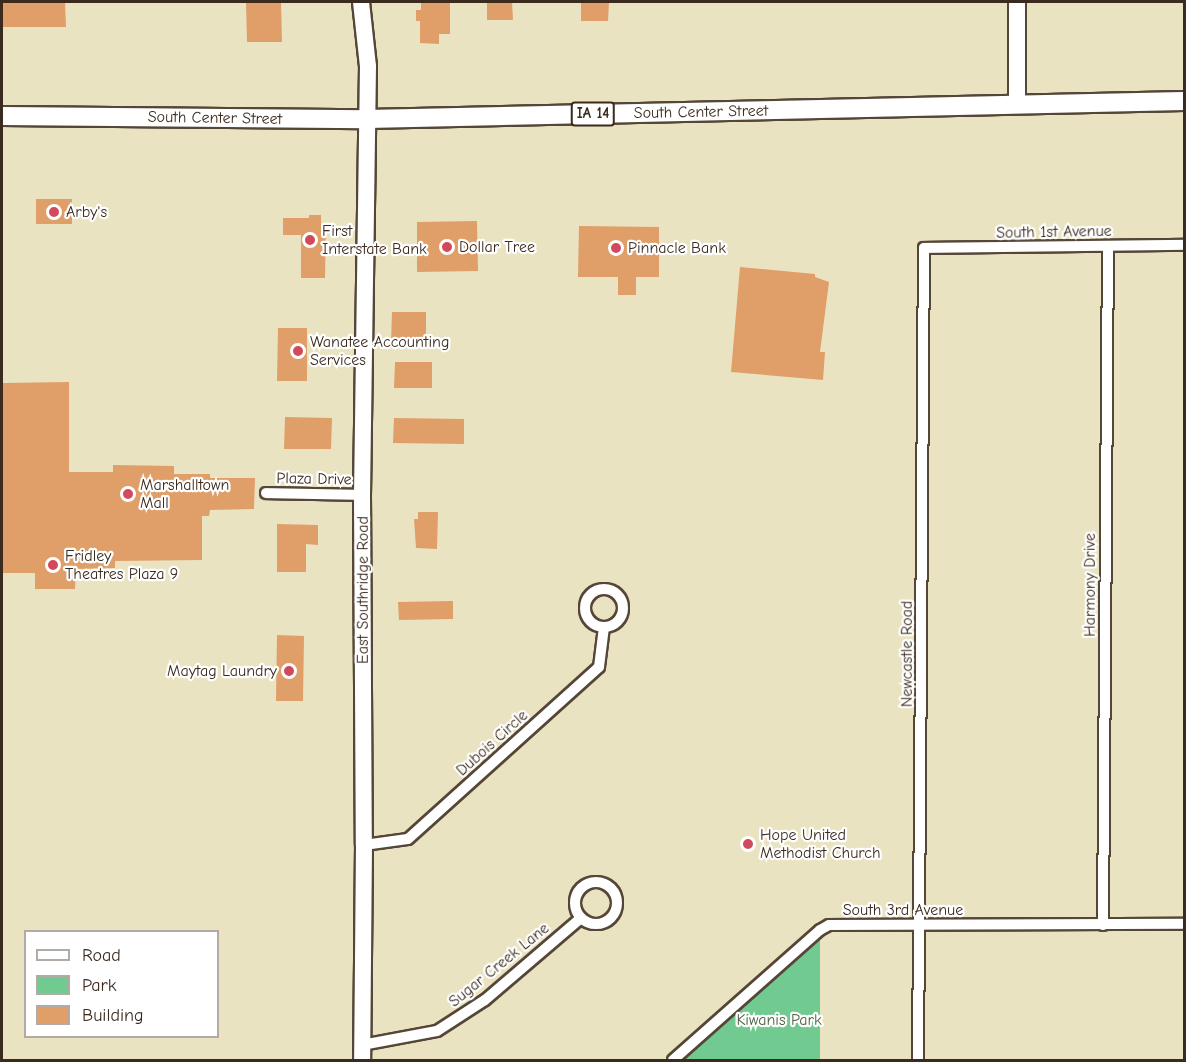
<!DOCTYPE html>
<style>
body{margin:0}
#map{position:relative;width:1186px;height:1062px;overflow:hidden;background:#eae3c2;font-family:"Comic Neue",sans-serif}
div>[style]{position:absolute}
.green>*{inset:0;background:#71ca90}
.building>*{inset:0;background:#e09e69}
.roads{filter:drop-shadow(2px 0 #554637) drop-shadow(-2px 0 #554637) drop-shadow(0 2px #554637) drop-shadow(0 -2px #554637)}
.street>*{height:10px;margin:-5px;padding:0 5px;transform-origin:5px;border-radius:5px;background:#fff}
.street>.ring{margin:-5px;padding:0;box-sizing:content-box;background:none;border:10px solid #fff;border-radius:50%}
.secondary>*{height:16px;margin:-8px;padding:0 8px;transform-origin:8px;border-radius:8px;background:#fff}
.primary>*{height:18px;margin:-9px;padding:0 9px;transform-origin:9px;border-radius:9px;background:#fff}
.dots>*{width:16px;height:16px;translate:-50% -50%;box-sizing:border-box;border:3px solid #fff;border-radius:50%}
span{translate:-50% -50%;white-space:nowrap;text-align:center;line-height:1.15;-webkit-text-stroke:4.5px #fff;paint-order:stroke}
.shield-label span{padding:2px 4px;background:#fff;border:2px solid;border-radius:4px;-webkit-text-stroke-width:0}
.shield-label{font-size:15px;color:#3b2a1e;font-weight:700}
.street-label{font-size:16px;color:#3b2a1e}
.poi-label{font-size:16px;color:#3b2a1e}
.left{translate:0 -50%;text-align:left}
.right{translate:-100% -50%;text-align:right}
.park-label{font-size:16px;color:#4e6246}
.frame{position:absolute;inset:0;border:3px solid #3b2a1e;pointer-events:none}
.legend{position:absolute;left:24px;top:930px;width:195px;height:108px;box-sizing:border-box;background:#fff;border:2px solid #b1aaa5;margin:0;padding:8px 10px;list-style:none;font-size:18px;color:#3b2a1e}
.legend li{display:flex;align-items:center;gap:12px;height:30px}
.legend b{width:30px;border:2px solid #b1aaa5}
</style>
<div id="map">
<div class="green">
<i style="clip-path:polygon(820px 930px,820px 1060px,673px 1060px)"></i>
</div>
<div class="building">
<i style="clip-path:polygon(2px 2px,65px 2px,66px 27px,2px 27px)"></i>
<i style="clip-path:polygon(246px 2px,281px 2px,282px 42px,247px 42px)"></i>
<i style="clip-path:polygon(421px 2px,450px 2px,450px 34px,439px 34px,439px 44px,420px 43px,420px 21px,416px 21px,416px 10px,421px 10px)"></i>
<i style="clip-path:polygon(487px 2px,512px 2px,513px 20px,487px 20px)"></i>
<i style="clip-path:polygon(581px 2px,609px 2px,608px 21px,581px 21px)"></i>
<i style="clip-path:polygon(36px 199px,72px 199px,72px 224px,36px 224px)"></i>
<i style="clip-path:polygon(309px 215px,321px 215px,321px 227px,326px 227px,325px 278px,301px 278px,301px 235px,283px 235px,283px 218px,309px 218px)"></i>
<i style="clip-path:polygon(477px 221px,478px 271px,417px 272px,417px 222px)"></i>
<i style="clip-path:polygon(579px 226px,659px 227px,659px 277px,636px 277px,636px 295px,618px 295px,618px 277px,578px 277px)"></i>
<i style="clip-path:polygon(740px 267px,815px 274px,815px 277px,829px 282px,820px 352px,825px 352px,823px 380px,731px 372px)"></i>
<i style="clip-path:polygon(392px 312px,426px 312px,426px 343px,391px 342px)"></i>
<i style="clip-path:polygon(278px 328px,307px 328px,307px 381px,277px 381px)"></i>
<i style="clip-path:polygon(395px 362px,432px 362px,432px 388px,394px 388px)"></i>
<i style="clip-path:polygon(69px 382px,69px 472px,113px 472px,113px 465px,174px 466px,174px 474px,210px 474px,210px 478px,255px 478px,254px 509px,210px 510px,209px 516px,202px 516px,202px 560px,115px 561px,115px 568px,76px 569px,75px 589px,35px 589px,35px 573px,2px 573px,2px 383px)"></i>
<i style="clip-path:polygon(285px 417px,332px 418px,331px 449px,284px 449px)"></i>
<i style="clip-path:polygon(394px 418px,464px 419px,464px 444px,393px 443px)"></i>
<i style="clip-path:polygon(418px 512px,438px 512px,437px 549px,416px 548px,414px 519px,418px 519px)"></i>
<i style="clip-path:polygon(277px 524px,318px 525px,318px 545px,306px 544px,306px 572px,277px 572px)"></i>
<i style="clip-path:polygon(453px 601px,453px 619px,399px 620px,398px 602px)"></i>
<i style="clip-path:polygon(277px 635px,304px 636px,303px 701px,276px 701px)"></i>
</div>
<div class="roads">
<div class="street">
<i style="left:266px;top:493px;width:96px;rotate:1.2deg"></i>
<i class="ring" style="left:585px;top:589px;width:28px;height:28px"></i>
<i style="left:364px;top:845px;width:44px;rotate:-7.8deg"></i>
<i style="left:408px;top:839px;width:257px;rotate:-42deg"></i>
<i style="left:599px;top:667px;width:40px;rotate:-82.9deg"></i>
<i class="ring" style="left:575px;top:882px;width:32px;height:32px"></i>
<i style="left:1103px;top:925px;width:679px;rotate:-89.58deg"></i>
<i style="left:362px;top:1045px;width:76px;rotate:-10.6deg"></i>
<i style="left:437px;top:1031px;width:57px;rotate:-32.9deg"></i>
<i style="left:485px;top:1000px;width:126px;rotate:-40.5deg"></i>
<i style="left:673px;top:1060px;width:196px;rotate:-41.5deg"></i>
<i style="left:820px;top:930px;width:10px;rotate:-29deg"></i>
<i style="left:829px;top:925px;width:355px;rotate:-0.2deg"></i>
<i style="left:918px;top:1060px;width:812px;rotate:-89.58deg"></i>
<i style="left:924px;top:248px;width:260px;rotate:-0.7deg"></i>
</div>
<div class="secondary">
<i style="left:361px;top:2px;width:64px;rotate:83.8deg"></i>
<i style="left:368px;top:66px;width:429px;rotate:90.8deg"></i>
<i style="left:362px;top:495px;width:350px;rotate:89.7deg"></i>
<i style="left:364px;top:845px;width:215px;rotate:90.5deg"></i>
<i style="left:1017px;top:105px;width:103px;rotate:-90deg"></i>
</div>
<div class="primary">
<i style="left:2px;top:116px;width:365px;rotate:0.5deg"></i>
<i style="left:367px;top:119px;width:817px;rotate:-1.26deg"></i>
</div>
</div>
<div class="dots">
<i style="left:54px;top:212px;background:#d1495b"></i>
<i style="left:310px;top:240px;background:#d1495b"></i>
<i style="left:447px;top:247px;background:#d1495b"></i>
<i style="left:616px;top:248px;background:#d1495b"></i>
<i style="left:298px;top:351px;background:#d1495b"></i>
<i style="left:128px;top:494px;background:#d1495b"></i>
<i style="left:53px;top:565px;background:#d1495b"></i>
<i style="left:289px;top:671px;background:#d1495b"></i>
<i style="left:748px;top:844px;background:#d1495b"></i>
</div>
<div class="shield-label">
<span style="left:593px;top:114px">IA 14</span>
</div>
<div class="street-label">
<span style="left:701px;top:112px;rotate:-1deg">South Center Street</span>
<span style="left:215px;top:118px;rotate:1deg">South Center Street</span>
<span style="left:1054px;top:232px;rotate:-1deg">South 1st Avenue</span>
<span style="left:314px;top:479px;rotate:1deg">Plaza Drive</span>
<span style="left:1090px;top:585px;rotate:-90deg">Harmony Drive</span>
<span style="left:363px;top:590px;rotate:-90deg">East Southridge Road</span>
<span style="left:907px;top:654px;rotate:-90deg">Newcastle Road</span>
<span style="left:492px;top:743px;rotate:-42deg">Dubois Circle</span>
<span style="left:903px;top:910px">South 3rd Avenue</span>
<span style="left:499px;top:965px;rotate:-39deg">Sugar Creek Lane</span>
</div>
<div class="poi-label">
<span class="left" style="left:66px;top:212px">Arby's</span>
<span class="left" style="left:322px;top:240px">First<br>Interstate Bank</span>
<span class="left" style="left:459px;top:247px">Dollar Tree</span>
<span class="left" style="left:628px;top:248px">Pinnacle Bank</span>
<span class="left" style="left:310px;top:351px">Wanatee Accounting<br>Services</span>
<span class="left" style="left:140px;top:494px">Marshalltown<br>Mall</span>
<span class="left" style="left:65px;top:565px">Fridley<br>Theatres Plaza 9</span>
<span class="right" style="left:277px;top:671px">Maytag Laundry</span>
<span class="left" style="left:760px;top:844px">Hope United<br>Methodist Church</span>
</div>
<div class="park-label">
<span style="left:779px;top:1020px">Kiwanis Park</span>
</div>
<div class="frame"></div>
<ul class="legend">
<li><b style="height:8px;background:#fff"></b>Road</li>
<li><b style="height:16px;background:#71ca90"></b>Park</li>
<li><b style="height:16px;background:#e09e69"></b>Building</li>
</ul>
</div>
